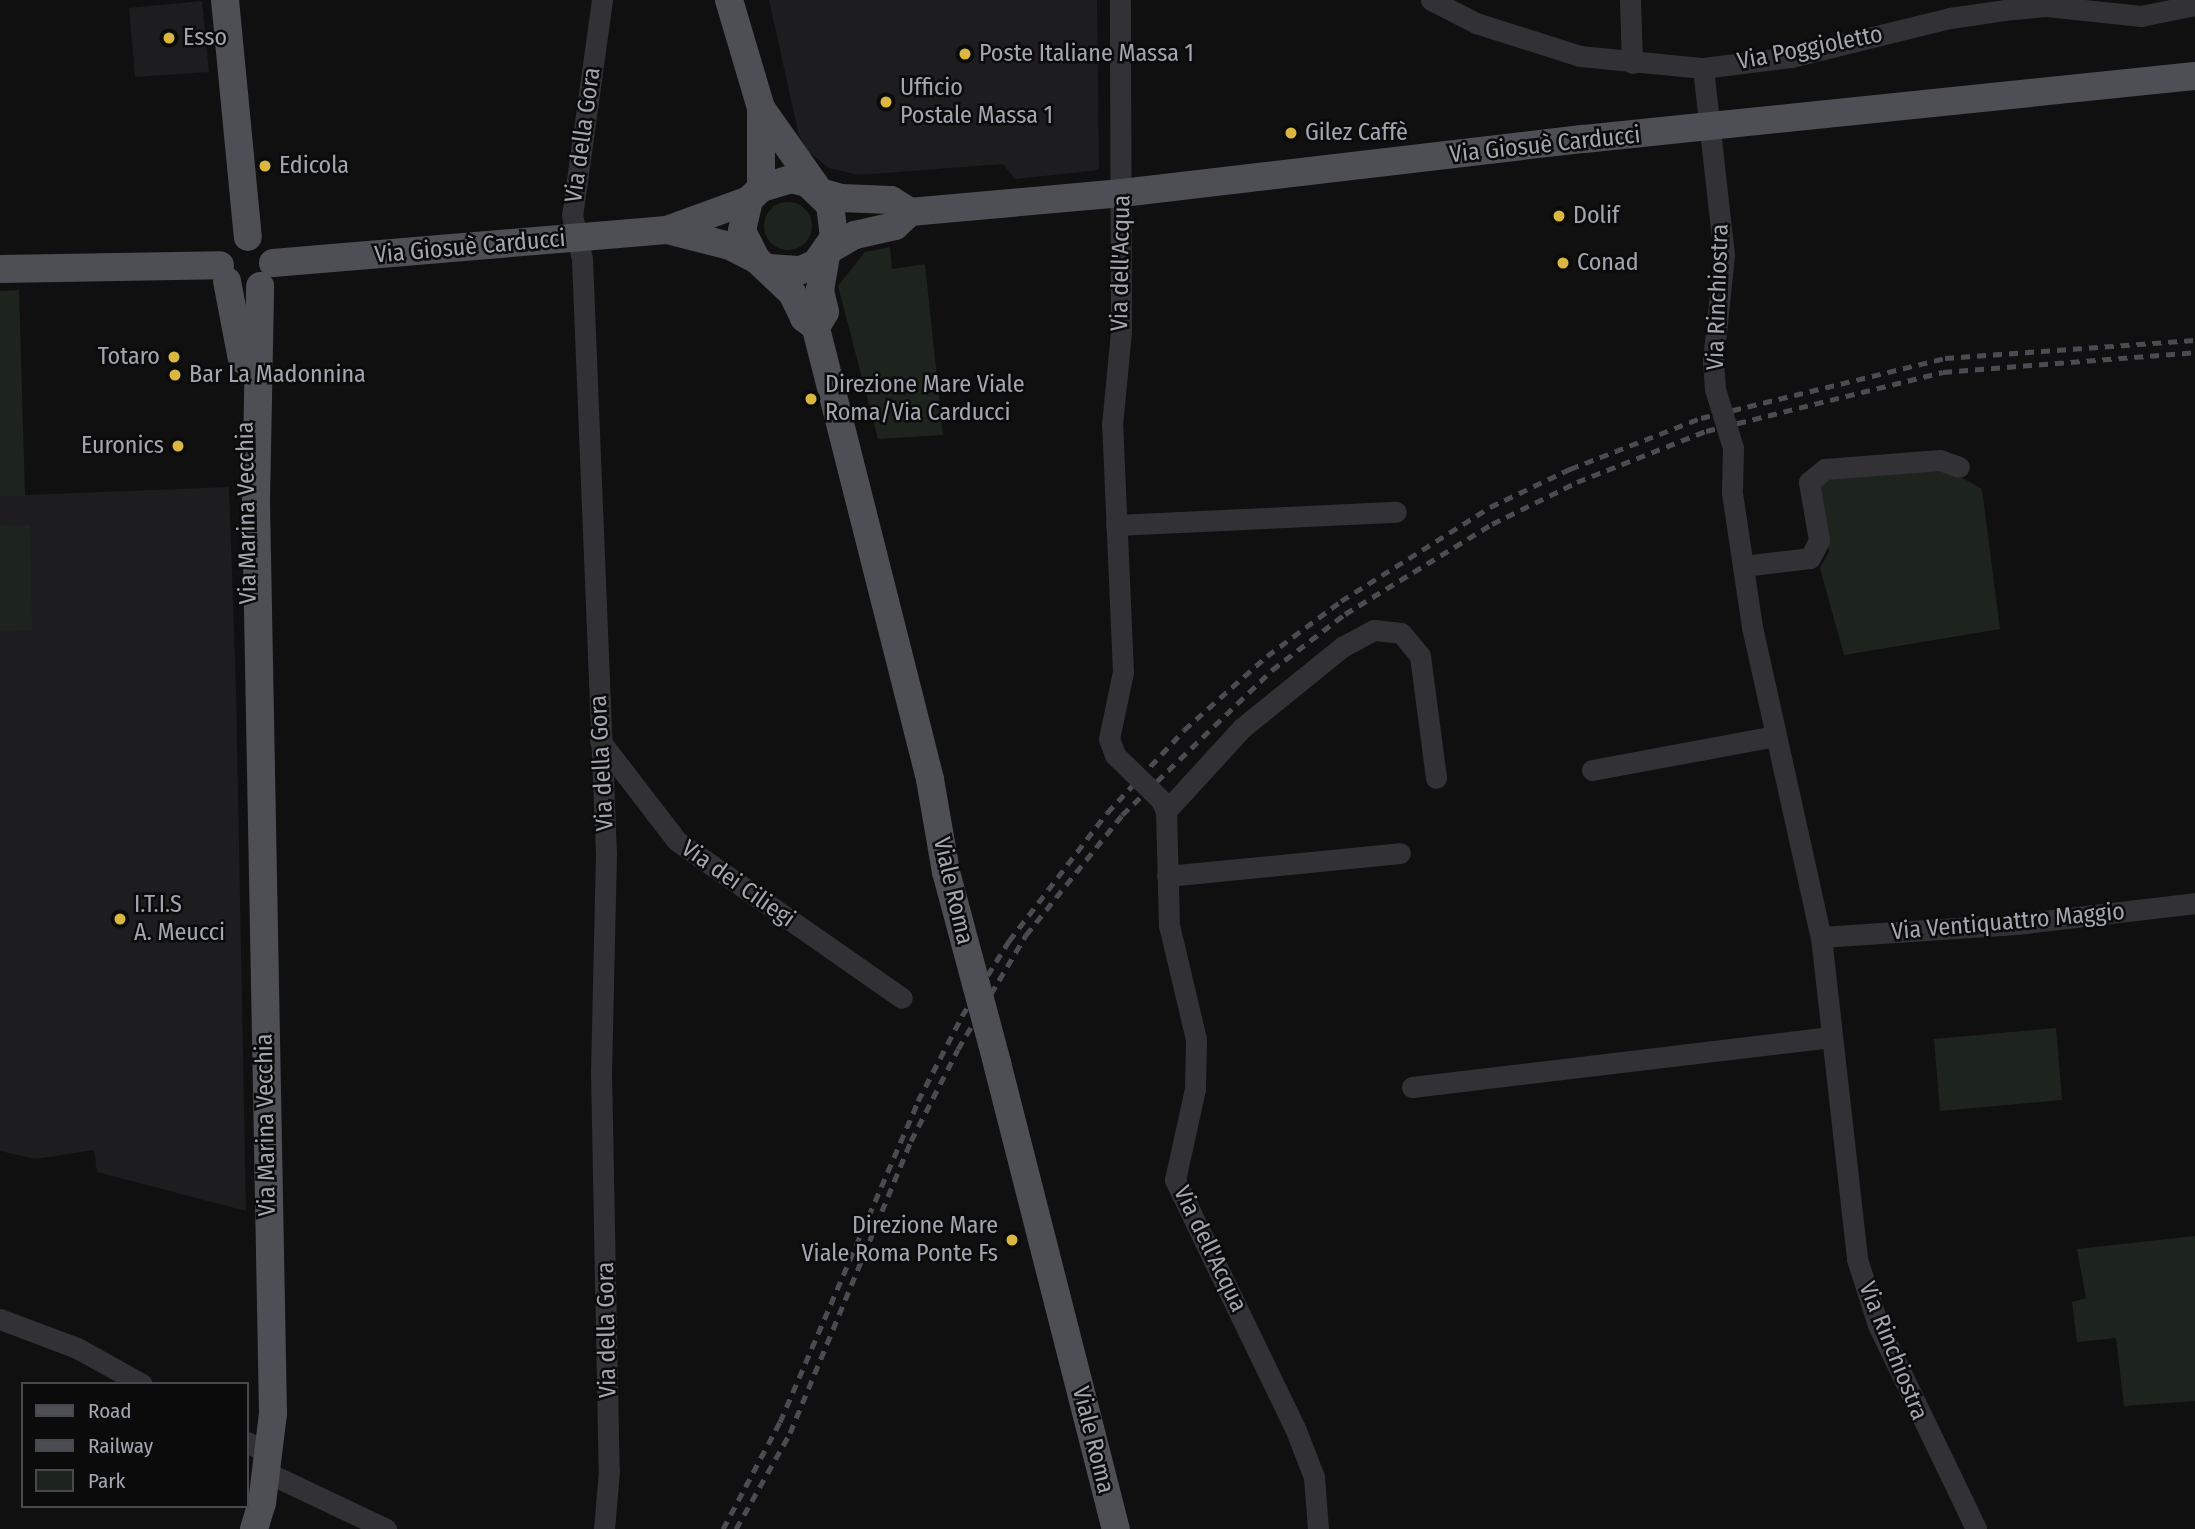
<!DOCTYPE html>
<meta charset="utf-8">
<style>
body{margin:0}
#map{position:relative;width:2195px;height:1529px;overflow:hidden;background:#101011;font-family:"Fira Sans Condensed",sans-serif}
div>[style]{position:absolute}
.built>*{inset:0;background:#1d1c1e}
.green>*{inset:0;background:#1d241e}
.round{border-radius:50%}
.minor>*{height:21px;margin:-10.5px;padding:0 10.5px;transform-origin:10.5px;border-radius:10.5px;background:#323236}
.major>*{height:28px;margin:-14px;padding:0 14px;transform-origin:14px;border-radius:14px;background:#4e4f55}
.rail>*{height:5px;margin-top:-2.5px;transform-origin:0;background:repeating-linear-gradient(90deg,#4b4c51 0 9px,transparent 0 16px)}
.minor-bridge>*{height:21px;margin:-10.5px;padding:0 10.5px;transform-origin:10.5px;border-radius:10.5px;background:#323236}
.major-bridge>*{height:28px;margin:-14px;padding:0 14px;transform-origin:14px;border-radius:14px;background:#4e4f55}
.dots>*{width:19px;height:19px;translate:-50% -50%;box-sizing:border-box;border:4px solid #0c0b0c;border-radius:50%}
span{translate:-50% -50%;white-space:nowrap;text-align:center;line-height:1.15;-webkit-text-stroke:5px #0c0b0c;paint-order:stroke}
.poi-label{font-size:24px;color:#a3a6b0}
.left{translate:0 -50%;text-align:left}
.right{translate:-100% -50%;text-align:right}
.street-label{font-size:24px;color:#a3a6b0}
.legend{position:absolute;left:21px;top:1382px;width:228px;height:126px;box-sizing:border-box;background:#0c0b0c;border:2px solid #48494e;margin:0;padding:9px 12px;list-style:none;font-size:21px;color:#a3a6b0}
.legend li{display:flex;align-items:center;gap:14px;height:35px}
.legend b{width:35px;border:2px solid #48494e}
</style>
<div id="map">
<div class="built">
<i style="clip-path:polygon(769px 0,1097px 0,1099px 170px,1015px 179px,1003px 164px,858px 175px,829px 168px,807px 151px,799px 136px)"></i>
<i style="clip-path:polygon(202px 1px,209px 72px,135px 77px,129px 8px)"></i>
<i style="clip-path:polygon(229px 487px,236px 688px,246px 1211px,97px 1172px,94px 1150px,35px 1159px,0 1151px,0 496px)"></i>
</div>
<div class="green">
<i class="round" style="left:764px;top:202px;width:48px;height:48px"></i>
<i style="clip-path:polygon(890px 247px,892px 269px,925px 264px,943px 435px,878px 439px,838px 286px,865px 252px)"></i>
<i style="clip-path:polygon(19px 290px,25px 496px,0 496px,0 291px)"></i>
<i style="clip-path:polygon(1945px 468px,1982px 489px,2000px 629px,1844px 655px,1820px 568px,1829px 552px,1817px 485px,1822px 480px)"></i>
<i style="clip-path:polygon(30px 525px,32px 630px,0 631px,0 526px)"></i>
<i style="clip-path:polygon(2056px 1028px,2062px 1100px,1940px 1111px,1934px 1039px)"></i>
<i style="clip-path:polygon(2195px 1236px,2195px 1401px,2124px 1406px,2116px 1338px,2077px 1342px,2072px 1302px,2086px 1298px,2077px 1249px)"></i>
</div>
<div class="minor">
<i style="left:602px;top:0;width:217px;rotate:97.9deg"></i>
<i style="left:572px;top:215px;width:45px;rotate:77.2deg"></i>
<i style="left:582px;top:259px;width:594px;rotate:87.69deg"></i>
<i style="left:606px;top:853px;width:218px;rotate:91.3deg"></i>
<i style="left:601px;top:1071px;width:399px;rotate:88.9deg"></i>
<i style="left:609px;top:1470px;width:59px;rotate:94.8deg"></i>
<i style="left:1431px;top:0;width:51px;rotate:27.1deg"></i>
<i style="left:1476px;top:23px;width:109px;rotate:17.6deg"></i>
<i style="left:1580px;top:56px;width:124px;rotate:5.6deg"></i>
<i style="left:1703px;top:68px;width:89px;rotate:-7.1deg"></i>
<i style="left:1791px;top:57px;width:164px;rotate:-13.8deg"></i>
<i style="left:1950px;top:18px;width:63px;rotate:-8.3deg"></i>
<i style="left:2012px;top:9px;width:34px;rotate:-5deg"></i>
<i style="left:2046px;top:6px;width:96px;rotate:6deg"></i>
<i style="left:2141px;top:16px;width:55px;rotate:-11.5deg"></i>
<i style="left:1630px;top:0;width:63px;rotate:88.2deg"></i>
<i style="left:1703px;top:68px;width:188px;rotate:83.6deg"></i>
<i style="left:1724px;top:255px;width:107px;rotate:95.9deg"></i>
<i style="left:1713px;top:361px;width:28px;rotate:86deg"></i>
<i style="left:1733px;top:448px;width:45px;rotate:91.3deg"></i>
<i style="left:1732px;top:493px;width:135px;rotate:81.5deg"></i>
<i style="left:1752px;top:627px;width:318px;rotate:77.5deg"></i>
<i style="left:1821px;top:937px;width:324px;rotate:83.6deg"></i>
<i style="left:1857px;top:1259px;width:69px;rotate:72.3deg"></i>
<i style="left:1878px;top:1325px;width:226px;rotate:64.3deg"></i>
<i style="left:1116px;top:525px;width:280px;rotate:-2.7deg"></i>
<i style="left:1743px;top:566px;width:67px;rotate:-6.8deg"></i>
<i style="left:1810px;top:558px;width:20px;rotate:-63deg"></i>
<i style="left:1819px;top:540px;width:59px;rotate:-99.8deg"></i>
<i style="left:1809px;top:482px;width:21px;rotate:-39deg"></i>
<i style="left:1825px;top:469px;width:115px;rotate:-4.5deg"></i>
<i style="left:1940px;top:460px;width:20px;rotate:20deg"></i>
<i style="left:1109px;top:739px;width:68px;rotate:-78.2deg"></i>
<i style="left:1123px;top:672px;width:247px;rotate:-92.5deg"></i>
<i style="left:1112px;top:425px;width:94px;rotate:-84.5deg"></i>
<i style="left:1121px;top:331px;width:331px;rotate:-90.2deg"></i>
<i style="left:600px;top:741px;width:126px;rotate:52.4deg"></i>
<i style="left:677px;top:841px;width:274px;rotate:34.9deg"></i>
<i style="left:1592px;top:770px;width:187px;rotate:-10.5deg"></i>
<i style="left:1161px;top:800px;width:12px;rotate:66deg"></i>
<i style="left:1166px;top:811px;width:114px;rotate:88.5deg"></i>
<i style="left:1169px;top:925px;width:117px;rotate:76.7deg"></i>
<i style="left:1196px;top:1039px;width:50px;rotate:91.1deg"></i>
<i style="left:1195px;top:1089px;width:93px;rotate:102.4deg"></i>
<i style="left:1175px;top:1180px;width:276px;rotate:64.2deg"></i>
<i style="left:1295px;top:1428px;width:53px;rotate:68.8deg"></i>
<i style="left:1314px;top:1477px;width:52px;rotate:85.6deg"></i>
<i style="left:1166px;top:811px;width:113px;rotate:-47.5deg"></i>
<i style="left:1242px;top:728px;width:129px;rotate:-39deg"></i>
<i style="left:1342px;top:647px;width:36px;rotate:-28deg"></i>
<i style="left:1374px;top:630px;width:27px;rotate:6deg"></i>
<i style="left:1401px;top:633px;width:30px;rotate:50deg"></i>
<i style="left:1420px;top:656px;width:123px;rotate:82.5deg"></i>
<i style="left:1167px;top:876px;width:234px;rotate:-5.6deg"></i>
<i style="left:1821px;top:937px;width:196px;rotate:-3.8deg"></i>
<i style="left:2017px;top:924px;width:179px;rotate:-6.7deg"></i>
<i style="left:1412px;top:1087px;width:420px;rotate:-6.8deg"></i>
<i style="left:0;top:1319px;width:82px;rotate:20.6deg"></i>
<i style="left:77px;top:1348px;width:74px;rotate:29deg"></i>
<i style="left:247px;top:1442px;width:24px;rotate:28deg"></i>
<i style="left:266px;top:1472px;width:133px;rotate:25.4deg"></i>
</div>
<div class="major">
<i style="left:225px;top:0;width:238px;rotate:84.5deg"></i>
<i style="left:729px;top:0;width:113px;rotate:73.5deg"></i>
<i style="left:761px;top:108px;width:80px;rotate:90deg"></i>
<i style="left:761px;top:108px;width:103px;rotate:54.9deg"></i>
<i style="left:820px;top:192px;width:22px;rotate:16deg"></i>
<i style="left:841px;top:198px;width:50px;rotate:2.3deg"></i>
<i style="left:891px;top:200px;width:22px;rotate:32deg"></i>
<i style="left:667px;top:230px;width:65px;rotate:14.3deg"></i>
<i style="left:730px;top:246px;width:29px;rotate:27deg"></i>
<i style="left:273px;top:263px;width:395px;rotate:-4.8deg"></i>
<i style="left:667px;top:230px;width:87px;rotate:-20.1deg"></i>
<i style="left:769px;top:268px;width:32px;rotate:4deg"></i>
<i style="left:801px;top:270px;width:17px;rotate:-25deg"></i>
<i style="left:816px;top:263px;width:32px;rotate:-55deg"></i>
<i style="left:834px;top:237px;width:32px;rotate:-97deg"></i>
<i style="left:830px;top:205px;width:32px;rotate:-136deg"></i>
<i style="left:807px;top:183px;width:16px;rotate:-166deg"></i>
<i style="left:791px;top:179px;width:31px;rotate:163deg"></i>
<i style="left:761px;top:188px;width:17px;rotate:135deg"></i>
<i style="left:749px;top:200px;width:32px;rotate:103deg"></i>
<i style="left:742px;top:231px;width:31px;rotate:63deg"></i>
<i style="left:756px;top:259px;width:50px;rotate:43.4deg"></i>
<i style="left:792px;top:293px;width:28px;rotate:64deg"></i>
<i style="left:804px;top:318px;width:15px;rotate:37deg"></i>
<i style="left:0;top:269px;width:220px;rotate:-1deg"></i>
<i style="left:227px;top:281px;width:80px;rotate:79.2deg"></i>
<i style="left:946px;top:872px;width:94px;rotate:-99.8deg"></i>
<i style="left:930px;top:779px;width:466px;rotate:-104.2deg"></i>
<i style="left:816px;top:327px;width:17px;rotate:-59deg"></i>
<i style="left:825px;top:312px;width:23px;rotate:-103deg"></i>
<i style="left:820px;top:290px;width:40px;rotate:-80deg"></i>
<i style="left:827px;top:251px;width:32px;rotate:-30deg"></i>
<i style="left:855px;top:235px;width:41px;rotate:-12.7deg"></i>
<i style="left:895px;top:226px;width:21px;rotate:-43deg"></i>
<i style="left:910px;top:212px;width:213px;rotate:-5.1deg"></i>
<i style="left:1122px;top:193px;width:465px;rotate:-6.7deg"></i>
<i style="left:1584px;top:139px;width:614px;rotate:-5.89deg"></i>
<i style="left:997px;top:1063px;width:481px;rotate:75.7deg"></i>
<i style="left:254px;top:1529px;width:27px;rotate:-73deg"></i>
<i style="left:262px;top:1503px;width:91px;rotate:-83deg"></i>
<i style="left:273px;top:1413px;width:911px;rotate:-91.07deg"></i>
<i style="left:256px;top:502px;width:216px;rotate:-88.9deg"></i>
</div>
<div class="rail">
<i style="left:723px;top:1529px;width:121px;rotate:-62deg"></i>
<i style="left:780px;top:1422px;width:349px;rotate:-66.7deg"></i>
<i style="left:918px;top:1101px;width:96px;rotate:-62.6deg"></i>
<i style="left:962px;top:1016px;width:89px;rotate:-57.9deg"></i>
<i style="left:1009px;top:941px;width:161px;rotate:-52.6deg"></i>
<i style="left:1107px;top:813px;width:113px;rotate:-47.1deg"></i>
<i style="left:1184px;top:730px;width:111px;rotate:-41.7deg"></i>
<i style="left:1267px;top:656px;width:92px;rotate:-36.6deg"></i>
<i style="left:1341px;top:601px;width:176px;rotate:-32.2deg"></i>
<i style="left:1490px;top:507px;width:89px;rotate:-25.4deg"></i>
<i style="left:1570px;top:469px;width:141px;rotate:-21.3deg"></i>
<i style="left:1701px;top:418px;width:251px;rotate:-13.8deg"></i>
<i style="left:1945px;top:358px;width:251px;rotate:-4.1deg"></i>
<i style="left:736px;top:1529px;width:110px;rotate:-60.6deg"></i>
<i style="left:790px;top:1433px;width:316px;rotate:-67.5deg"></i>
<i style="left:911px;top:1141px;width:103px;rotate:-62.9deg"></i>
<i style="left:958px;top:1049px;width:133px;rotate:-59.2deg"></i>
<i style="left:1026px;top:935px;width:154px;rotate:-51.3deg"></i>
<i style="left:1122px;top:815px;width:209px;rotate:-44deg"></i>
<i style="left:1272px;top:670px;width:92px;rotate:-37.5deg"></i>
<i style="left:1345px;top:614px;width:172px;rotate:-31.5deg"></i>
<i style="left:1492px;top:524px;width:95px;rotate:-26.3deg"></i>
<i style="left:1577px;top:482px;width:139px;rotate:-21.6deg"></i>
<i style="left:1706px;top:431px;width:244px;rotate:-14deg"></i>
<i style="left:1943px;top:372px;width:253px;rotate:-4.5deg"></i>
</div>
<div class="minor-bridge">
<i style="left:1715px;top:389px;width:62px;rotate:73deg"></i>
<i style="left:1109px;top:739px;width:17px;rotate:69deg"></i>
<i style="left:1115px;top:755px;width:64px;rotate:44.4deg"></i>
</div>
<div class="major-bridge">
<i style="left:946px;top:872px;width:198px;rotate:75deg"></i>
</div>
<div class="dots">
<i style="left:169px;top:38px;background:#d9b741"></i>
<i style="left:965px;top:54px;background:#d9b741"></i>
<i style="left:886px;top:102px;background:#d9b741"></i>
<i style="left:1291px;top:133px;background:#d9b741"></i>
<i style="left:265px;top:166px;background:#d9b741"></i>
<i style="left:1559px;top:216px;background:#d9b741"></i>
<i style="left:1563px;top:263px;background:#d9b741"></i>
<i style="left:174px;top:357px;background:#d9b741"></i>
<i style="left:175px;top:375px;background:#d9b741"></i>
<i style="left:811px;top:399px;background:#d9b741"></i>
<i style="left:178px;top:446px;background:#d9b741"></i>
<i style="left:120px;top:919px;background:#d9b741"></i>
<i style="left:1012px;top:1240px;background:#d9b741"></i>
</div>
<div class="poi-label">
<span class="left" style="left:183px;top:38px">Esso</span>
<span class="left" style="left:979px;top:54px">Poste Italiane Massa 1</span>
<span class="left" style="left:900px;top:102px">Ufficio<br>Postale Massa 1</span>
<span class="left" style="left:1305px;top:133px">Gilez Caffè</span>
<span class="left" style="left:279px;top:166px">Edicola</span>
<span class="left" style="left:1573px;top:216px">Dolif</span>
<span class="left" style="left:1577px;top:263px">Conad</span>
<span class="right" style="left:160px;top:357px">Totaro</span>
<span class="left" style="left:189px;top:375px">Bar La Madonnina</span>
<span class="left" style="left:825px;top:399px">Direzione Mare Viale<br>Roma/Via Carducci</span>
<span class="right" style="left:164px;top:446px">Euronics</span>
<span class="left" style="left:134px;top:919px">I.T.I.S<br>A. Meucci</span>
<span class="right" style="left:998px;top:1240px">Direzione Mare<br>Viale Roma Ponte Fs</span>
</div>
<div class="street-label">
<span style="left:1810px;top:48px;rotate:-11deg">Via Poggioletto</span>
<span style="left:583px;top:135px;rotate:-82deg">Via della Gora</span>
<span style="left:1545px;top:145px;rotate:-6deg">Via Giosuè Carducci</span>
<span style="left:470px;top:247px;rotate:-5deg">Via Giosuè Carducci</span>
<span style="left:1121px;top:263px;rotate:-89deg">Via dell'Acqua</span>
<span style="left:1718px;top:297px;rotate:-88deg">Via Rinchiostra</span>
<span style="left:247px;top:513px;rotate:-91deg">Via Marina Vecchia</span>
<span style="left:602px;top:763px;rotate:-93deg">Via della Gora</span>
<span style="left:738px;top:884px;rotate:35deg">Via dei Ciliegi</span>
<span style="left:953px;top:891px;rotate:77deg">Viale Roma</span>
<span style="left:2008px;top:922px;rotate:-5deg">Via Ventiquattro Maggio</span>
<span style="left:266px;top:1125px;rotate:-91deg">Via Marina Vecchia</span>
<span style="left:1210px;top:1249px;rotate:64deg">Via dell'Acqua</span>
<span style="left:607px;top:1330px;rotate:-91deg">Via della Gora</span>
<span style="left:1893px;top:1351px;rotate:68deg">Via Rinchiostra</span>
<span style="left:1093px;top:1440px;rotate:76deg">Viale Roma</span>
</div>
<ul class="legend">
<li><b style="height:9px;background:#4e4f55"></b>Road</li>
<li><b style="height:9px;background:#4b4c51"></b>Railway</li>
<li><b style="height:19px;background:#1d241e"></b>Park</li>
</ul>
</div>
